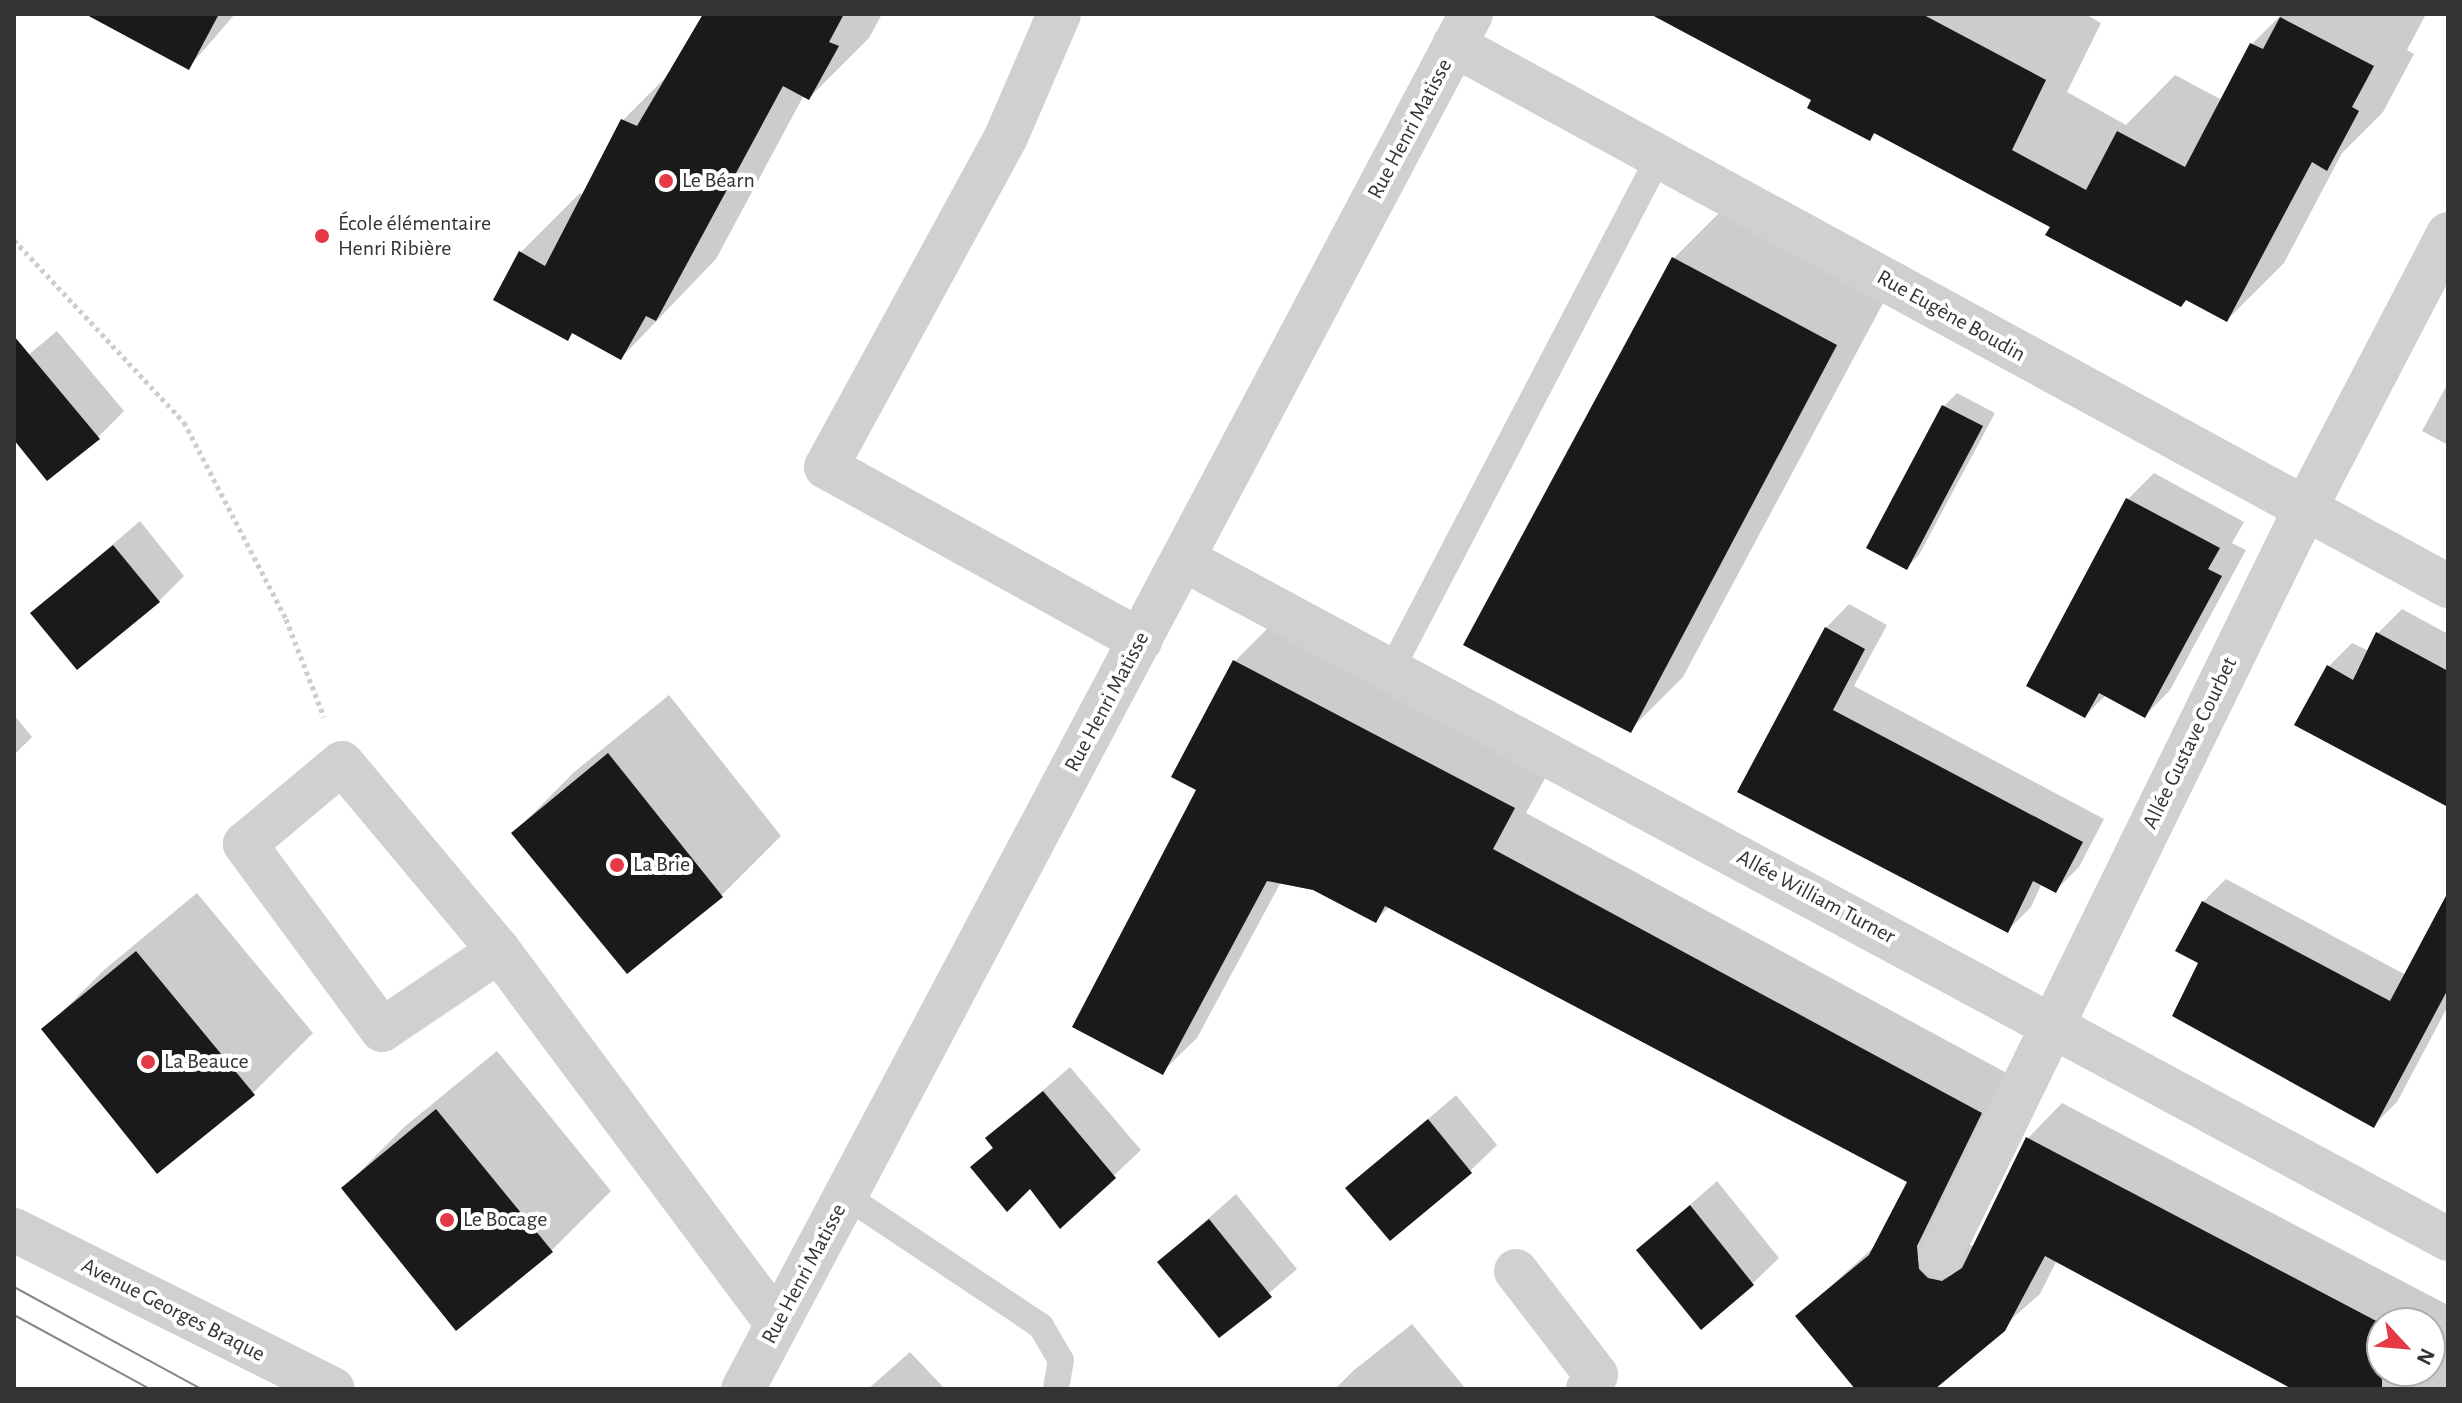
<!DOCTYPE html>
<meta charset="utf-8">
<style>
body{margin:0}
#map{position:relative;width:2462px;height:1403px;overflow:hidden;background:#fff;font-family:"Alegreya Sans",sans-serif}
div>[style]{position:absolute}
.shadow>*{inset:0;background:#0003}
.building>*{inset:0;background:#1a1a1a}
.path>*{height:5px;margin-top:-2.5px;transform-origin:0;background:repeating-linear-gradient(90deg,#cdcdcd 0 4px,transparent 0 8px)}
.service>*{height:26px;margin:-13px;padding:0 13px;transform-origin:13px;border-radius:13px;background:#d0d0d0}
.minor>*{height:44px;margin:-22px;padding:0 22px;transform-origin:22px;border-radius:22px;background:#d0d0d0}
.tertiary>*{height:44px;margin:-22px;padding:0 22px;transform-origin:22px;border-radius:22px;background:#d0d0d0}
.tram>*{height:2px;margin:-1px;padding:0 1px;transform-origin:1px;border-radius:1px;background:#888}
.dots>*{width:22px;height:22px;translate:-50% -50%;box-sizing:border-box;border:4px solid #fff;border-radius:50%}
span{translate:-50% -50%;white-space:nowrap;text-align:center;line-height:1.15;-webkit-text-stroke:8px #fff;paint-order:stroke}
.street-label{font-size:22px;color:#333}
.poi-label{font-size:22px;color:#333}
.left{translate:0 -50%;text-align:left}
.frame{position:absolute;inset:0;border:16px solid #333;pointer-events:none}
.north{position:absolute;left:2366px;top:1307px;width:80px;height:80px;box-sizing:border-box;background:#fff;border:2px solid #adadad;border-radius:50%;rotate:116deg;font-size:22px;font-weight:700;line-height:32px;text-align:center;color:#333}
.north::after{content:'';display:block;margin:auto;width:28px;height:36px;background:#e63946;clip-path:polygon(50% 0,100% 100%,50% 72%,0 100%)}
</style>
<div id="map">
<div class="shadow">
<i style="clip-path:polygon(89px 14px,235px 14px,189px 67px)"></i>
<i style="clip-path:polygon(705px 14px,882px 14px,869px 38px,809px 98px,804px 95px,716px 259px,621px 358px,574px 332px,567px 338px,520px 253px,580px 193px,584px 195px,623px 120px,672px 71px)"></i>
<i style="clip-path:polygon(1654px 14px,2085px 14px,2101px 23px,2067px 92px,2126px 125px,2175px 75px,2222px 100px,2252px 44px,2282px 14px,2426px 14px,2407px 50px,2414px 54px,2383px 112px,2342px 153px,2284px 263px,2227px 320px,1876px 132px,1869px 138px,1814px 99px)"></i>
<i style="clip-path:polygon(1727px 205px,1889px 292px,1683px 677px,1630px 730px,1674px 258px)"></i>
<i style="clip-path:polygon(57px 331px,124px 411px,98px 437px,14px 437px,14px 367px)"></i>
<i style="clip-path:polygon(2448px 383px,2448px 445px,2422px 431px)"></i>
<i style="clip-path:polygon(1957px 393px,1995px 413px,1919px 555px,1906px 568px,1944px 406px)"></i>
<i style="clip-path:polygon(2154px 473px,2244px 522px,2232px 543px,2246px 550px,2170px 690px,2145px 716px,2106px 695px,2085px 716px,2029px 686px,2128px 499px)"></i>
<i style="clip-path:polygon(140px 521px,184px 576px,159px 601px,33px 613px)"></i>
<i style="clip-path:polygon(1849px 604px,1887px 625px,1854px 686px,2104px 819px,2079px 867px,2056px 890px,2042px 883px,2031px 907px,2007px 931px,1740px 791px,1826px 628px)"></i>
<i style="clip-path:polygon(2402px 609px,2448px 634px,2448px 805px,2328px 667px,2352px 643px,2369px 651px,2378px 633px)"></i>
<i style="clip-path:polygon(evenodd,1270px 626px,1548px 773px,1526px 813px,2016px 1078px,1964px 1244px,1975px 1246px,2028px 1138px,2062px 1103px,2448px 1305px,2448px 1389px,2298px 1389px,2057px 1260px,2040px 1294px,1932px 1389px,1858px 1389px,1798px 1316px,1876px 1245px,1910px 1181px,1390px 906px,1375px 921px,1313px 888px,1281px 882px,1197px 1038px,1162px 1072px,1199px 789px,1235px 661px,1270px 626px,2382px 1323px,2430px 1323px,2430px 1371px,2382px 1371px,2382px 1323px)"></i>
<i style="clip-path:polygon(669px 695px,781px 836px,722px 895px,514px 833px,573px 773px)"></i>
<i style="clip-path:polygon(14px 715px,32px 737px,14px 755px)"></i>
<i style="clip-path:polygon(2226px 879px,2406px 975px,2448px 914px,2448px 1006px,2397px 1102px,2374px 1125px,2200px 962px,2203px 902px)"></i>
<i style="clip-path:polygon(197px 893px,313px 1033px,253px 1093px,157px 1171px,44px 1030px,104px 970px)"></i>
<i style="clip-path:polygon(497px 1051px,611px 1191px,551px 1251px,344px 1188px,403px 1128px)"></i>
<i style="clip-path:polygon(1070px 1067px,1141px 1150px,1060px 1226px,1030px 1186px,973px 1167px,994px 1146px,988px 1138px)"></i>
<i style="clip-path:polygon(1456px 1095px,1497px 1145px,1470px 1171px,1348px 1188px)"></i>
<i style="clip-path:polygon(1717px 1181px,1779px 1258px,1752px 1284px,1639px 1250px)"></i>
<i style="clip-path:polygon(1236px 1194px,1297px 1269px,1220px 1335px,1159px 1262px)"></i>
<i style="clip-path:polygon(1412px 1324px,1466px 1389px,1335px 1389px,1353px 1371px)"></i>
<i style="clip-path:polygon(910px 1352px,945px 1389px,868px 1389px)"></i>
</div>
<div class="building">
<i style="clip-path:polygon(85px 14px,219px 14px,189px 70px)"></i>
<i style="clip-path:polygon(703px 14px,844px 14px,829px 42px,839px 46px,809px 100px,783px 86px,656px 321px,646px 316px,621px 360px,572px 333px,568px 341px,493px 300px,519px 251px,545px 266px,621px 119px,637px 126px)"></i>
<i style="clip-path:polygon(1650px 14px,1922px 14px,2046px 80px,2012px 150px,2086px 190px,2117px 131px,2185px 167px,2250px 43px,2263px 49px,2280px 17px,2374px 66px,2352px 107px,2359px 111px,2327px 171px,2312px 162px,2227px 322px,2186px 300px,2181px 307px,2092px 260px,2045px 235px,2050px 227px,1874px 133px,1870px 141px,1807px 108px,1811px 100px)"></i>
<i style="clip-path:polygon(1672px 257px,1837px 345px,1631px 733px,1463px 645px)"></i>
<i style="clip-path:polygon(14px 336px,100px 439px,47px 481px,14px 440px)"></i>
<i style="clip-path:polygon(1942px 405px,1983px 426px,1907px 570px,1866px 548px)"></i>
<i style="clip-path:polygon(2126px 498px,2220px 548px,2208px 569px,2222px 576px,2145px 718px,2099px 693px,2085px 718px,2026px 686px)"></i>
<i style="clip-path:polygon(113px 545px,160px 602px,77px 670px,30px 613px)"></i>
<i style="clip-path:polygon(1825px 627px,1865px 649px,1833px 710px,2083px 842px,2056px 893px,2033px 881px,2008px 933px,1737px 792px)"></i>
<i style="clip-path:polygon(2376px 632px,2448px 671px,2448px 807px,2294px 725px,2327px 665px,2353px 680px)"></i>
<i style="clip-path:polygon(1233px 660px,1515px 808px,1493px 849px,1982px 1113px,1917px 1246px,1919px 1269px,1928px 1278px,1942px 1281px,1962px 1268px,2026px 1137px,2382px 1324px,2382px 1389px,2292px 1389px,2045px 1256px,2005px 1331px,1935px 1389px,1855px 1389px,1795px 1316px,1869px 1255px,1907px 1182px,1385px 906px,1376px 923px,1313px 890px,1267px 881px,1163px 1075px,1072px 1027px,1196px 790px,1171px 777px)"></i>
<i style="clip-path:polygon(608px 753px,723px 897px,627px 974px,511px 833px)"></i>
<i style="clip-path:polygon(2448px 892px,2448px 989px,2374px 1128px,2172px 1016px,2198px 963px,2175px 951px,2202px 901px,2390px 1001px)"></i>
<i style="clip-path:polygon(136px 951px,255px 1095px,157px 1174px,41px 1029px)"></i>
<i style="clip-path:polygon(1043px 1091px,1116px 1178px,1060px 1229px,1030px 1189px,1007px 1212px,970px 1167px,993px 1148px,985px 1138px)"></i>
<i style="clip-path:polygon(436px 1109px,553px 1252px,456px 1331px,341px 1188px)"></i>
<i style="clip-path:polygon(1428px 1119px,1472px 1173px,1390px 1241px,1345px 1188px)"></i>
<i style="clip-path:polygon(1690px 1205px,1754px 1285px,1701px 1330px,1636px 1250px)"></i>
<i style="clip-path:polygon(1209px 1219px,1272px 1297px,1219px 1338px,1157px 1262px)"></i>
</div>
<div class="path">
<i style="left:14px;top:240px;width:249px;rotate:47deg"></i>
<i style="left:184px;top:422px;width:222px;rotate:62.6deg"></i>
<i style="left:286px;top:619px;width:105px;rotate:68.8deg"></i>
</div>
<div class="service">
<i style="left:1391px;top:670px;width:579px;rotate:-62.42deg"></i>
<i style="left:846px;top:1196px;width:234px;rotate:33.7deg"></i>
<i style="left:1041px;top:1326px;width:39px;rotate:60deg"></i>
<i style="left:1061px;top:1360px;width:29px;rotate:100deg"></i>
</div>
<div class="minor">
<i style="left:1059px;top:14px;width:134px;rotate:113.3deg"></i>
<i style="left:1006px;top:137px;width:376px;rotate:118.6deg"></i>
<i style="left:826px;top:467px;width:359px;rotate:28.9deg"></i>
<i style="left:1454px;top:45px;width:1132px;rotate:28.56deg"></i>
<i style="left:1183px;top:559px;width:1436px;rotate:28.26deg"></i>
<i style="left:499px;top:951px;width:141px;rotate:146deg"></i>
<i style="left:382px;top:1030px;width:231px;rotate:-126.4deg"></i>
<i style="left:245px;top:844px;width:126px;rotate:-39.9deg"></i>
<i style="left:342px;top:763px;width:245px;rotate:50.1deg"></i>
<i style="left:499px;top:951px;width:465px;rotate:53.3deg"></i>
<i style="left:1940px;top:1256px;width:831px;rotate:-63.96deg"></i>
<i style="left:2305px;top:509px;width:310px;rotate:-62.5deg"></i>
<i style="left:1516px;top:1271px;width:131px;rotate:52.4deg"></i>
<i style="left:1596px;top:1375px;width:16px;rotate:120deg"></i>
<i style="left:743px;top:1389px;width:1556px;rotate:-62.1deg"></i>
</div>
<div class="tertiary">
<i style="left:14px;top:1230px;width:356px;rotate:26.5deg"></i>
</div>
<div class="tram">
<i style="left:14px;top:1287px;width:213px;rotate:28.6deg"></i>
<i style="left:14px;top:1315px;width:155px;rotate:28.6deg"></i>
</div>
<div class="dots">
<i style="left:666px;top:181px;background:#e63946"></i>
<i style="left:322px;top:236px;background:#e63946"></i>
<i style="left:617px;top:865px;background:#e63946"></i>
<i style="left:148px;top:1062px;background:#e63946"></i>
<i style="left:447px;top:1220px;background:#e63946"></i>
</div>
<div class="street-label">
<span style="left:1410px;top:129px;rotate:-62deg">Rue Henri Matisse</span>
<span style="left:1951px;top:316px;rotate:29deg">Rue Eugène Boudin</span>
<span style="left:1107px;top:702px;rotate:-62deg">Rue Henri Matisse</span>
<span style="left:2190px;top:743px;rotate:-64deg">Allée Gustave Courbet</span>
<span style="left:1816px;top:897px;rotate:28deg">Allée William Turner</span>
<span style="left:804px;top:1274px;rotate:-62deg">Rue Henri Matisse</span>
<span style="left:173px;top:1310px;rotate:27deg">Avenue Georges Braque</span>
</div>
<div class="poi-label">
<span class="left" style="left:682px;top:181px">Le Béarn</span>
<span class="left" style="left:338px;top:236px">École élémentaire<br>Henri Ribière</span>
<span class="left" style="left:633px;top:865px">La Brie</span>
<span class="left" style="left:164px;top:1062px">La Beauce</span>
<span class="left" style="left:463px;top:1220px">Le Bocage</span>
</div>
<div class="frame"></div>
<div class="north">N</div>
</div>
